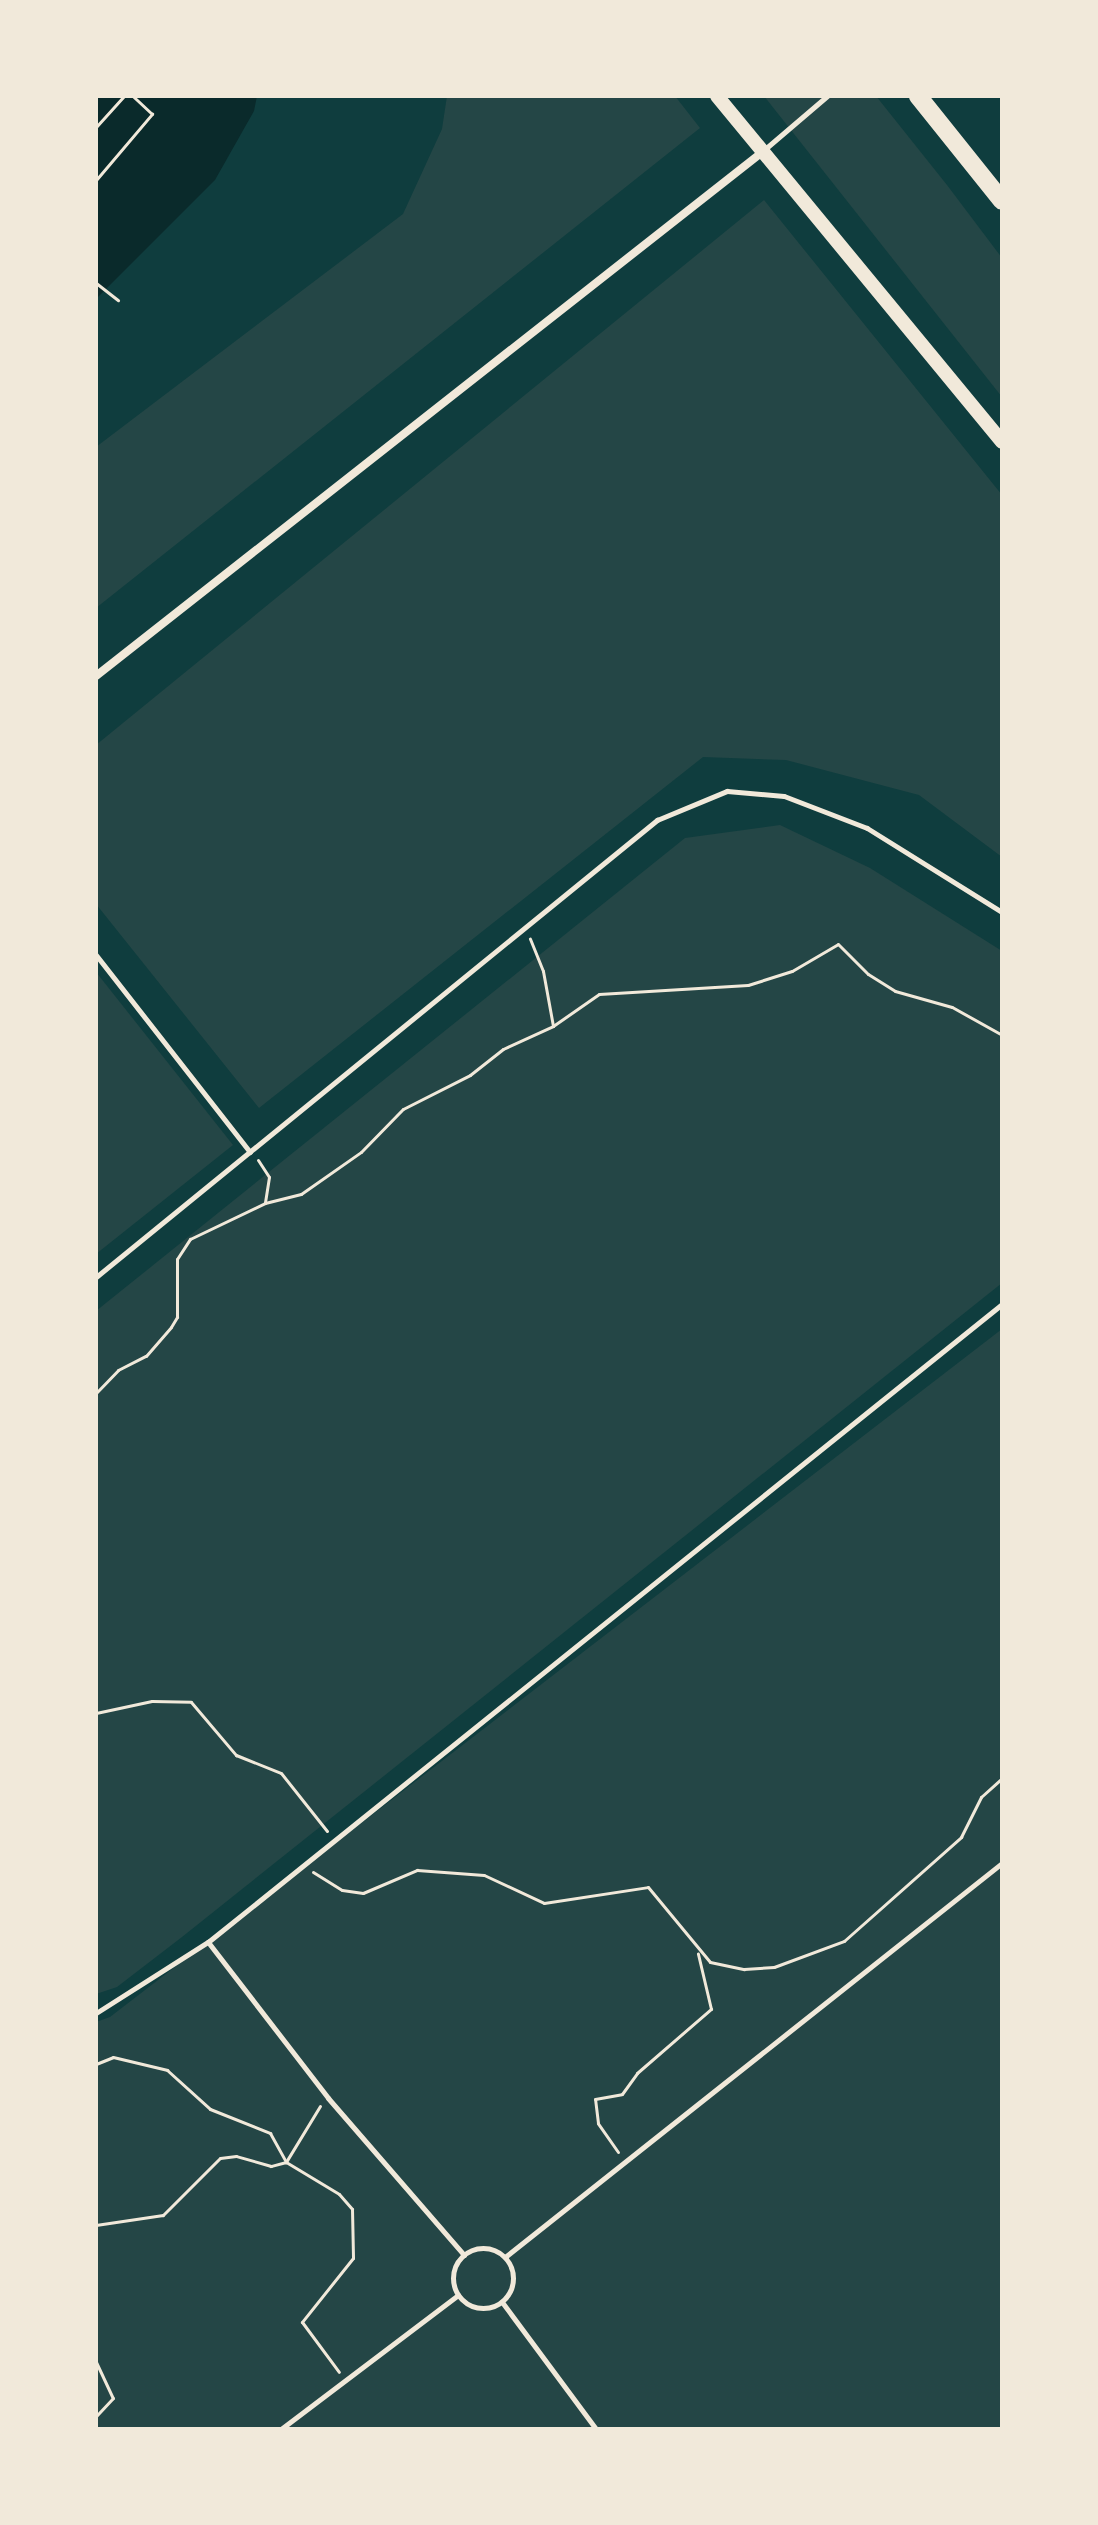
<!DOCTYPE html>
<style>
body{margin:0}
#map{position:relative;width:1098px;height:2525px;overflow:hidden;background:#0f3d3e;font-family:Lora,serif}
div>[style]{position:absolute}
.green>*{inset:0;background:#244646}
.water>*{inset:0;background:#0a2a2b}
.path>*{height:3px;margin:-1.5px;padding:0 1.5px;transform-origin:1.5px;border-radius:1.5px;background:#f1e9da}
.service>*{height:5px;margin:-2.5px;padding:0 2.5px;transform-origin:2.5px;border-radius:2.5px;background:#f1e9da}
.service>.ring{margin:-2.5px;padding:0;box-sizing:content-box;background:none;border:5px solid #f1e9da;border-radius:50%}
.minor>*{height:8px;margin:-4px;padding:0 4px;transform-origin:4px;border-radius:4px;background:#f1e9da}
.tertiary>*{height:14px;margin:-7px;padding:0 7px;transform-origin:7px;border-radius:7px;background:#f1e9da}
.trunk>*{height:18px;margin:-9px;padding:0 9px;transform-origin:9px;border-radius:9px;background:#f1e9da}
span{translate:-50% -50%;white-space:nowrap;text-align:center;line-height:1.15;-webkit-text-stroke:8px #f1e9da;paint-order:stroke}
.frame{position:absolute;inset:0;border:98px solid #f1e9da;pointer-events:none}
</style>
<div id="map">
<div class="green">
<i style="clip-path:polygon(447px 96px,675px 96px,700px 128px,96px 608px,96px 447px,403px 214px,442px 129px)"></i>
<i style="clip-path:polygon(764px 96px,876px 96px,947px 185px,1002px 258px,1002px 397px)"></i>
<i style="clip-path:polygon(764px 200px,1002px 495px,1002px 857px,919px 795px,786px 760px,703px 757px,259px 1108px,96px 904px,96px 745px)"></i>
<i style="clip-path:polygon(780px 825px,870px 868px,1002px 951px,1002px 1283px,182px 1937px,117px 1987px,96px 1994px,96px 1311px,685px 838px)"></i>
<i style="clip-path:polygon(96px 972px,233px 1145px,96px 1254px)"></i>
<i style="clip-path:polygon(1002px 1329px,1002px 2429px,96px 2429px,96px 2022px,110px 2017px)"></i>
</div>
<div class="water">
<i style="clip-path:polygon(96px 96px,257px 96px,254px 111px,215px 180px,96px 299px)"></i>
</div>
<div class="path">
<i style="left:96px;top:127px;width:42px;rotate:-47.9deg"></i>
<i style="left:96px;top:180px;width:87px;rotate:-49.7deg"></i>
<i style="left:152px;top:114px;width:26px;rotate:-137deg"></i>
<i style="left:96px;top:283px;width:28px;rotate:38deg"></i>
<i style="left:553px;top:1026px;width:56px;rotate:-34.8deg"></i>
<i style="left:599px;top:994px;width:149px;rotate:-3.5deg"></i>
<i style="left:748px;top:985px;width:46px;rotate:-17.7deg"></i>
<i style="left:792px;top:971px;width:53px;rotate:-30.4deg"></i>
<i style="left:838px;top:944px;width:42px;rotate:45deg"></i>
<i style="left:868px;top:974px;width:32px;rotate:32deg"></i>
<i style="left:895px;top:991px;width:59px;rotate:15.7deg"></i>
<i style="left:952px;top:1007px;width:57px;rotate:29.2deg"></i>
<i style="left:258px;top:1160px;width:20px;rotate:57deg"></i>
<i style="left:269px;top:1177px;width:26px;rotate:99deg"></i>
<i style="left:96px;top:1393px;width:32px;rotate:-46deg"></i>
<i style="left:118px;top:1370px;width:31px;rotate:-27deg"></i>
<i style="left:146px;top:1356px;width:38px;rotate:-49deg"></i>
<i style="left:171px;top:1327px;width:12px;rotate:-59deg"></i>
<i style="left:177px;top:1317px;width:58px;rotate:-90deg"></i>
<i style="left:177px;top:1259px;width:24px;rotate:-57deg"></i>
<i style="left:190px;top:1239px;width:83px;rotate:-25.6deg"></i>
<i style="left:265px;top:1203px;width:37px;rotate:-14deg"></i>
<i style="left:301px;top:1194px;width:73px;rotate:-35deg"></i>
<i style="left:361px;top:1152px;width:60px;rotate:-45.7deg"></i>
<i style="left:403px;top:1109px;width:75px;rotate:-26.9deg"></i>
<i style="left:470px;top:1075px;width:42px;rotate:-38.2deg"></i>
<i style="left:503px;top:1049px;width:55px;rotate:-24.7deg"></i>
<i style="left:553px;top:1026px;width:56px;rotate:-100.3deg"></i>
<i style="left:543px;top:971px;width:35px;rotate:-112deg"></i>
<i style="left:96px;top:1713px;width:57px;rotate:-12.1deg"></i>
<i style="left:152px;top:1701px;width:39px;rotate:1deg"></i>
<i style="left:191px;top:1702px;width:70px;rotate:49.7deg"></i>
<i style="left:236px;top:1755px;width:48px;rotate:21.8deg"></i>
<i style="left:281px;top:1773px;width:74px;rotate:51.6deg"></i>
<i style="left:313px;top:1872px;width:34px;rotate:32deg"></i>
<i style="left:342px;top:1890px;width:21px;rotate:8deg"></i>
<i style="left:363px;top:1893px;width:59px;rotate:-23.1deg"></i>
<i style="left:417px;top:1870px;width:67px;rotate:4.3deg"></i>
<i style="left:484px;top:1875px;width:66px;rotate:25deg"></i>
<i style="left:544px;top:1903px;width:105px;rotate:-8.7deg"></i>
<i style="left:648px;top:1887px;width:97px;rotate:50.4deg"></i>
<i style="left:710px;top:1962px;width:35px;rotate:12deg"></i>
<i style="left:744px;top:1969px;width:30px;rotate:-4deg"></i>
<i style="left:774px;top:1967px;width:75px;rotate:-20.4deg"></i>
<i style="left:844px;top:1941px;width:157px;rotate:-41.6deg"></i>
<i style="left:961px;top:1837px;width:45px;rotate:-63.4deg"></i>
<i style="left:981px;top:1797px;width:28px;rotate:-42deg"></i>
<i style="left:96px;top:2064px;width:18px;rotate:-22deg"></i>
<i style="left:113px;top:2057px;width:56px;rotate:13.5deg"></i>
<i style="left:167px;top:2070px;width:58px;rotate:42.2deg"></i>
<i style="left:210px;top:2109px;width:65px;rotate:21.8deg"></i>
<i style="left:270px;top:2133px;width:33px;rotate:61deg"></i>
<i style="left:286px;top:2162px;width:16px;rotate:165deg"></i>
<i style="left:271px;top:2166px;width:36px;rotate:-164deg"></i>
<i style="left:236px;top:2156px;width:16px;rotate:173deg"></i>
<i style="left:220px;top:2158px;width:81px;rotate:135deg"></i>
<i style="left:163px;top:2215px;width:68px;rotate:171.5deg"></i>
<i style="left:320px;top:2106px;width:66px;rotate:121.3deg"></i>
<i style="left:286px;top:2162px;width:62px;rotate:31.1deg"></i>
<i style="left:339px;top:2194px;width:20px;rotate:49deg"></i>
<i style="left:352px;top:2209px;width:49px;rotate:88.8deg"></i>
<i style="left:353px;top:2258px;width:82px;rotate:128.6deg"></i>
<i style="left:302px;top:2322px;width:62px;rotate:53.5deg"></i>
<i style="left:618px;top:2152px;width:35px;rotate:-125deg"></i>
<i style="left:598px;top:2123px;width:24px;rotate:-97deg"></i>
<i style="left:595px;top:2099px;width:27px;rotate:-10deg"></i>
<i style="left:622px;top:2094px;width:26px;rotate:-54deg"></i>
<i style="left:637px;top:2073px;width:98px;rotate:-40.9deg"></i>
<i style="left:711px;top:2009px;width:57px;rotate:-103.3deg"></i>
<i style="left:96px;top:2362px;width:40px;rotate:65deg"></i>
<i style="left:113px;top:2398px;width:25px;rotate:133deg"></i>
</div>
<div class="service">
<i style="left:765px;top:149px;width:82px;rotate:-40.5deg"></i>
<i style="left:96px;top:955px;width:250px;rotate:52deg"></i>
<i style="left:96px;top:1277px;width:724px;rotate:-39.17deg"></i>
<i style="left:657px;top:820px;width:76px;rotate:-22.5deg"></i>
<i style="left:727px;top:791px;width:57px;rotate:5deg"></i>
<i style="left:784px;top:796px;width:89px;rotate:21.1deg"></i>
<i style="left:867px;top:828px;width:159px;rotate:31.9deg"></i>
<i style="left:208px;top:1942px;width:197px;rotate:52.4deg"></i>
<i style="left:328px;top:2098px;width:208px;rotate:49.1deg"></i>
<i style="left:96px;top:2013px;width:133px;rotate:-32.4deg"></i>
<i style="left:208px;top:1942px;width:1019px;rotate:-38.78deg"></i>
<i class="ring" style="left:453px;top:2248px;width:55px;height:55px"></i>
<i style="left:505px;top:2257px;width:634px;rotate:-38.41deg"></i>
<i style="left:502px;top:2302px;width:158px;rotate:53.5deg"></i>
<i style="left:281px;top:2429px;width:222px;rotate:-37.1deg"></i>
</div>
<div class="minor">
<i style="left:96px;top:676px;width:846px;rotate:-38.18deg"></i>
</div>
<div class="tertiary">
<i style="left:717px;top:96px;width:448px;rotate:50.5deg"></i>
</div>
<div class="trunk">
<i style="left:918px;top:96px;width:134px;rotate:51.3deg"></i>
</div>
<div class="frame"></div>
</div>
